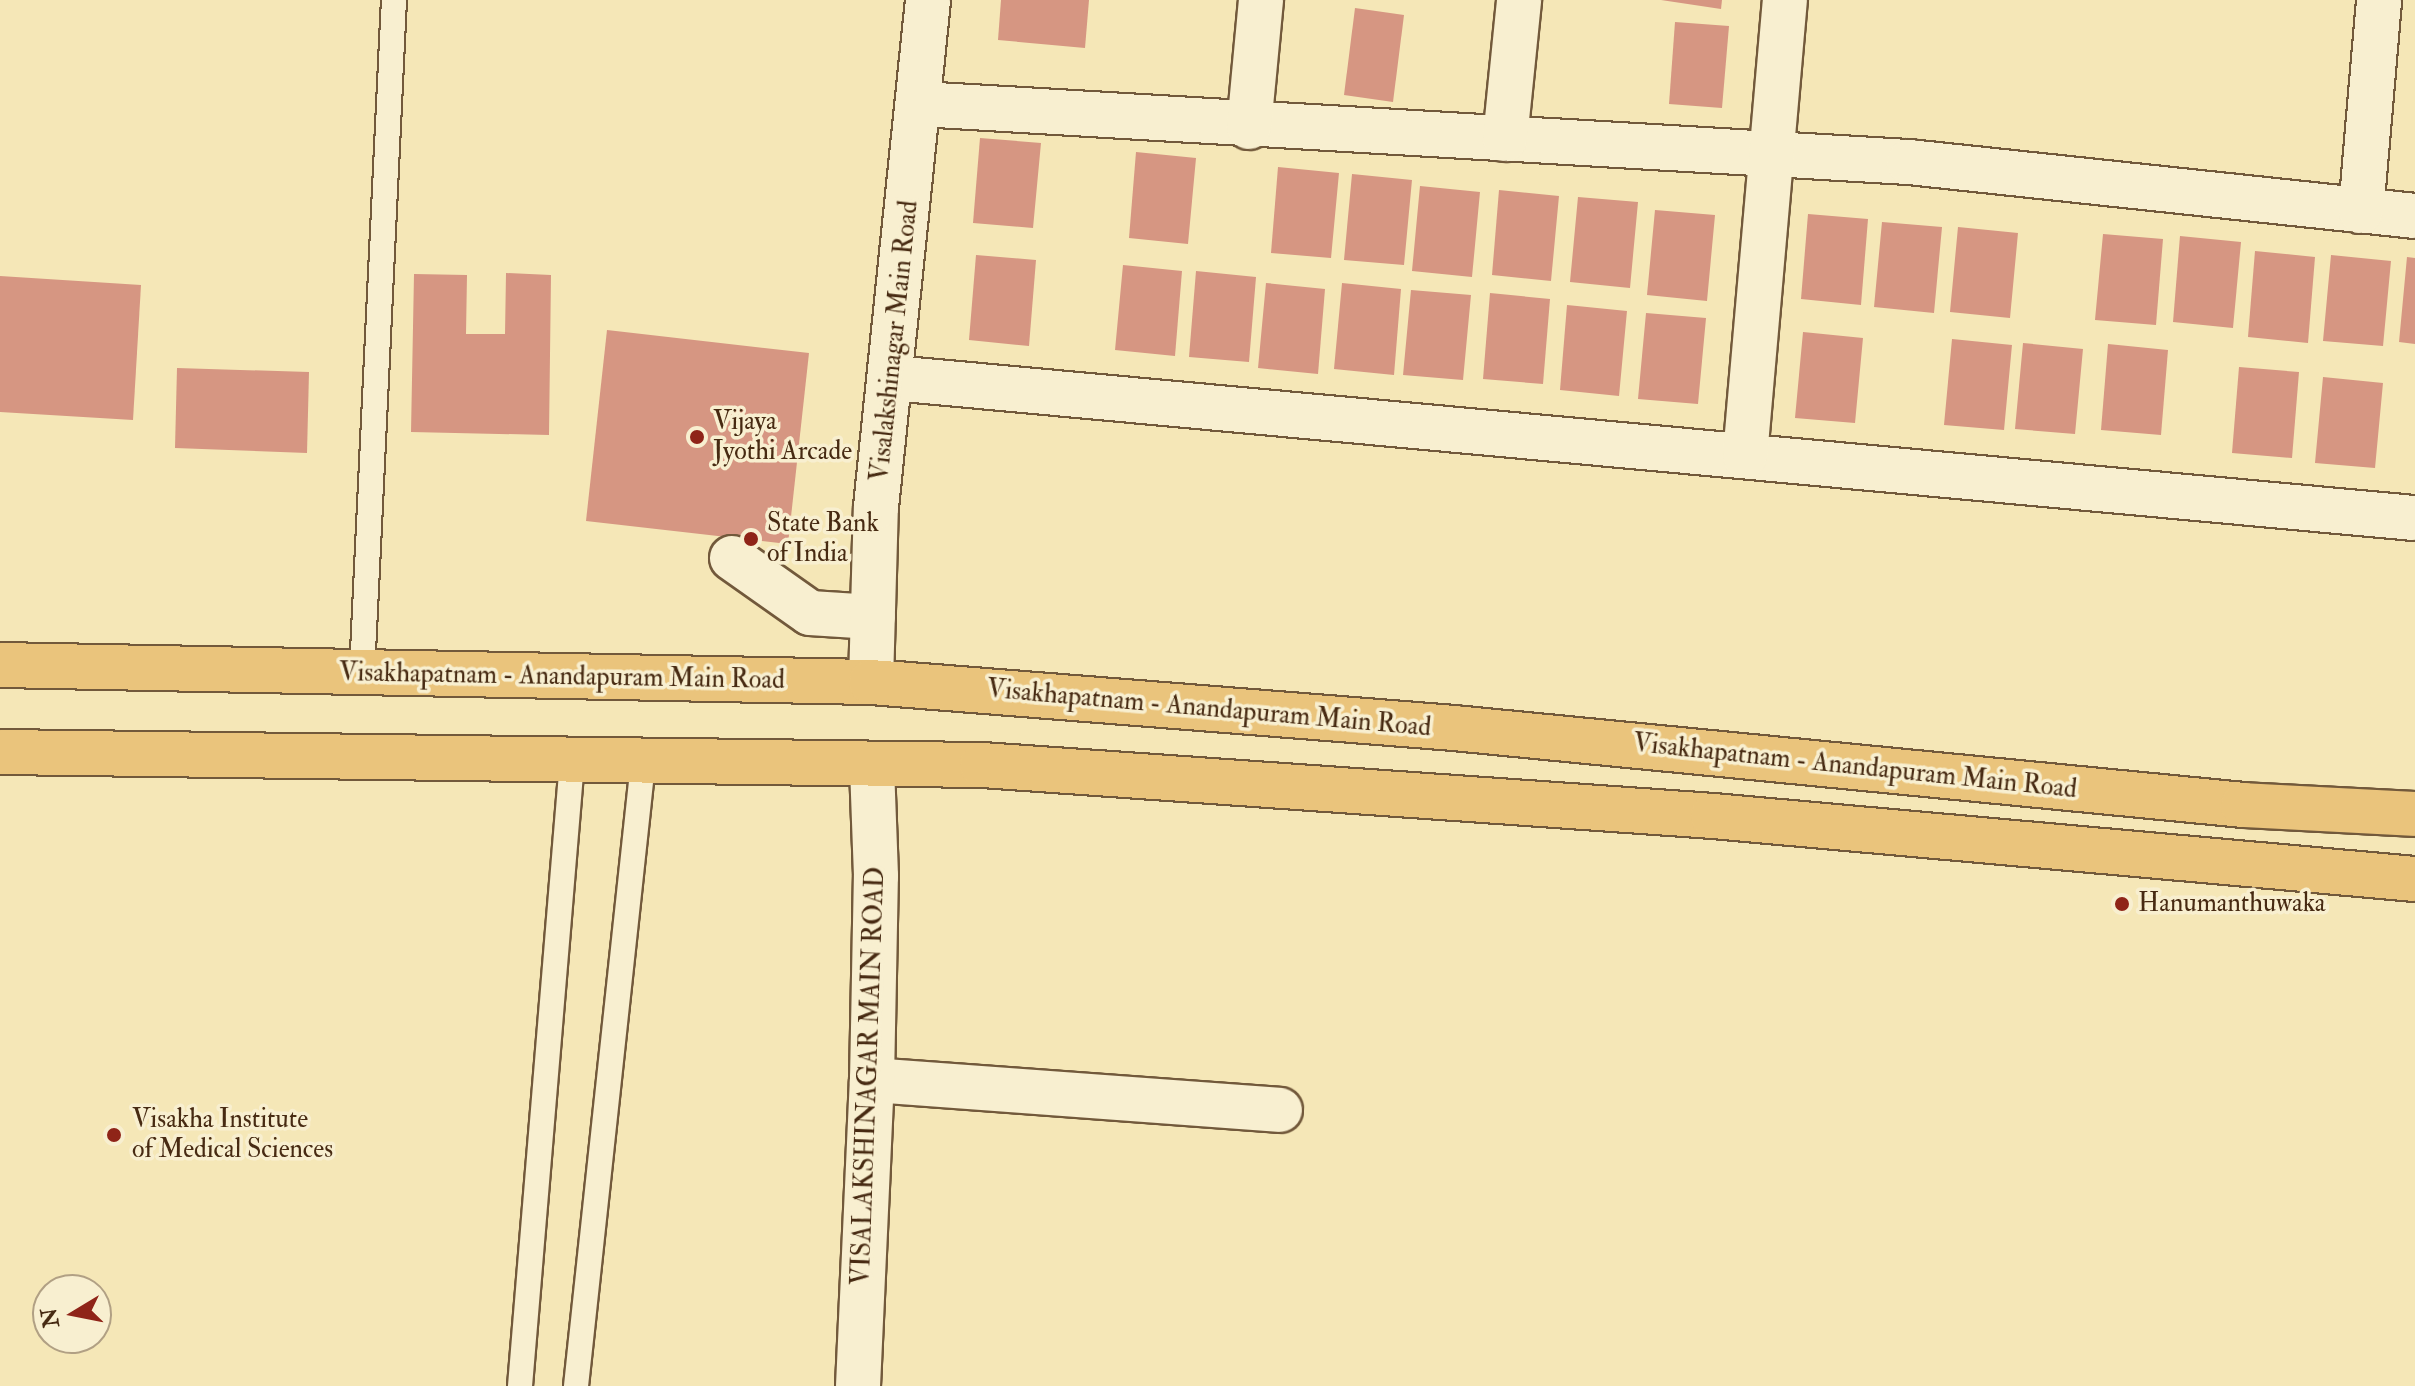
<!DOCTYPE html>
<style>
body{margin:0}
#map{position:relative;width:2415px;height:1386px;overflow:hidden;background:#f5e7b7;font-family:"IM FELL Double Pica",serif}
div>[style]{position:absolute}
.building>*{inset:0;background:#d69682}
.roads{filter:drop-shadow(2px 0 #72593b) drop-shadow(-2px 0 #72593b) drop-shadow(0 2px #72593b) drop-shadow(0 -2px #72593b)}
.service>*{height:24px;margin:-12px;padding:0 12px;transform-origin:12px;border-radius:12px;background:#f8efd0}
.minor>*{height:44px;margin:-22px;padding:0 22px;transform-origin:22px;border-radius:22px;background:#f8efd0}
.tertiary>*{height:44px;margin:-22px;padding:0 22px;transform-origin:22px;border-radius:22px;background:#f8efd0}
.primary>*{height:44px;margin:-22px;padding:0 22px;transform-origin:22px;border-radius:22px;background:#eac47c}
.dots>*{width:22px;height:22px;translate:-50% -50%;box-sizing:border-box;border:4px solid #f8efd0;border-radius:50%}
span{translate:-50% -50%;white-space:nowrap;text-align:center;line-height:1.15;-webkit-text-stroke:7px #f8efd0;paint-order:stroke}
.street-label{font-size:26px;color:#472a12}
.poi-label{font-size:26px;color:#472a12}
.left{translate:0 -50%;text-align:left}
.north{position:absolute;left:32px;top:1274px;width:80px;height:80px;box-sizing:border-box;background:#f8efd0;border:2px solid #b1a084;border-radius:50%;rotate:260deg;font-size:22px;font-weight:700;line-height:32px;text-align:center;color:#472a12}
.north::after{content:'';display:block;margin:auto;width:28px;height:36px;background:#8f2418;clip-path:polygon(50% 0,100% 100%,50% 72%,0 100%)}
</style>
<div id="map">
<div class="building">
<i style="clip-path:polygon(1001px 0,1089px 0,1085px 48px,998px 40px)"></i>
<i style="clip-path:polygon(1661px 0,1722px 0,1721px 9px)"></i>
<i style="clip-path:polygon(1355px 8px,1404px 15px,1393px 102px,1344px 95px)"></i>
<i style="clip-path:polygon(1675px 22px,1729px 26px,1722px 108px,1669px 104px)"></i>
<i style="clip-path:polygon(980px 138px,1041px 143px,1033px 228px,973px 223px)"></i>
<i style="clip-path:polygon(1136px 152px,1196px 158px,1188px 244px,1129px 238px)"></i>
<i style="clip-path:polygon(1278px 167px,1339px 173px,1331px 258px,1271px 253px)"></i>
<i style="clip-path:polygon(1352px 174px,1412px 180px,1404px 265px,1344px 260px)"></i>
<i style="clip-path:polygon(1420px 186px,1480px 192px,1472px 277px,1412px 271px)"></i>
<i style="clip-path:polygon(1499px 190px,1559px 196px,1551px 281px,1492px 275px)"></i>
<i style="clip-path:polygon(1578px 197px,1638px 202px,1630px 288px,1570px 282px)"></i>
<i style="clip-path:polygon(1655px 210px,1715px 215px,1707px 301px,1647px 295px)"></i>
<i style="clip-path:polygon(1808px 214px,1868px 219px,1861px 305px,1801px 299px)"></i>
<i style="clip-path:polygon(1882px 222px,1942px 227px,1934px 313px,1874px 307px)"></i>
<i style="clip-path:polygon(1958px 227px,2018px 233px,2010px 318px,1950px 312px)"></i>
<i style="clip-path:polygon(2103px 234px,2163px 239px,2156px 325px,2095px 320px)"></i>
<i style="clip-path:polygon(2180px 236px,2241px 242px,2233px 328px,2173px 322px)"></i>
<i style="clip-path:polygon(2255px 251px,2315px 257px,2308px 343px,2248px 337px)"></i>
<i style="clip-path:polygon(976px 255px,1036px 260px,1029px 346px,969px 340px)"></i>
<i style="clip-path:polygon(2331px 255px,2391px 261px,2383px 346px,2323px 341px)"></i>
<i style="clip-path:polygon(2407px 257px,2415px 258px,2415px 344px,2399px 342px)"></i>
<i style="clip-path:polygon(1123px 265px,1182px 271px,1175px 356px,1115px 350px)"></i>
<i style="clip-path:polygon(1196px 271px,1256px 277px,1249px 362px,1189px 357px)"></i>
<i style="clip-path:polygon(506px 273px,551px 275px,549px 435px,411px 432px,414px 274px,467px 275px,466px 334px,505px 334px)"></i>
<i style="clip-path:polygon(0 276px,141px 285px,133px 420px,0 412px)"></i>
<i style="clip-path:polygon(1266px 283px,1325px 289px,1318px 374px,1258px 368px)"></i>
<i style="clip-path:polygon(1342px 283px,1401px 289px,1394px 375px,1334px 369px)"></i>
<i style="clip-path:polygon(1411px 290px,1471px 295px,1463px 380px,1403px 375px)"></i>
<i style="clip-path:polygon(1490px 293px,1550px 299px,1543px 384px,1483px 379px)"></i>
<i style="clip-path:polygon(1567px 305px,1627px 311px,1619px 396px,1560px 390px)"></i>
<i style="clip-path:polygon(1646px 313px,1706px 318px,1698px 404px,1638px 399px)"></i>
<i style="clip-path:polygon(607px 330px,809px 353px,788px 544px,586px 521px)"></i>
<i style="clip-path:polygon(1803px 332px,1863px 338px,1855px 423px,1795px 418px)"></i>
<i style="clip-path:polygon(1952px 339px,2012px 345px,2004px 430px,1944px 425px)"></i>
<i style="clip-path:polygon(2023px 343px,2083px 349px,2075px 434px,2015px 429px)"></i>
<i style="clip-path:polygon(2108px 344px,2168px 350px,2161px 435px,2101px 430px)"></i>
<i style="clip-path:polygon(2239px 367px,2299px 372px,2292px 458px,2232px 453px)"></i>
<i style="clip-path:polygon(177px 368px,309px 372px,307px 453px,175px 448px)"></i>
<i style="clip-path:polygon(2323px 377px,2383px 383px,2375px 468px,2315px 463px)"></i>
</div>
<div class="roads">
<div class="service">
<i style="left:362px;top:673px;width:674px;rotate:-87.28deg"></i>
<i style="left:520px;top:1386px;width:627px;rotate:-85.24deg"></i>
<i style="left:576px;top:1386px;width:627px;rotate:-83.86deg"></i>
</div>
<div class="minor">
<i style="left:920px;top:104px;width:991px;rotate:3.36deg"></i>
<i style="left:1909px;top:162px;width:509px;rotate:6.09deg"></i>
<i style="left:1249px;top:127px;width:128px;rotate:-84.6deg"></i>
<i style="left:1505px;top:139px;width:140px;rotate:-84.2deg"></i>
<i style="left:2361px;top:211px;width:212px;rotate:-85.1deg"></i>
<i style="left:893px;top:378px;width:1528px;rotate:5.26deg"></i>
<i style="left:1745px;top:456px;width:458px;rotate:-85deg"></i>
<i style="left:732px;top:558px;width:95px;rotate:35.2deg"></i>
<i style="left:810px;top:613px;width:63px;rotate:3.6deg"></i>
<i style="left:872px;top:1080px;width:409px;rotate:4.2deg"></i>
<i style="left:858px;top:1386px;width:306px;rotate:-87.4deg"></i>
<i style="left:872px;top:1080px;width:204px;rotate:-88.9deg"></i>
<i style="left:876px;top:876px;width:110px;rotate:-92.1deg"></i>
</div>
<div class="tertiary">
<i style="left:871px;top:682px;width:175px;rotate:-88.4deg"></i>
<i style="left:876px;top:507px;width:510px;rotate:-84.14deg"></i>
</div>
<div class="primary">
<i style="left:0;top:665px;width:871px;rotate:1.12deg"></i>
<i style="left:871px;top:682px;width:585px;rotate:4.51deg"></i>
<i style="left:1454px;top:728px;width:793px;rotate:5.57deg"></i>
<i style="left:2243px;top:805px;width:172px;rotate:3deg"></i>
<i style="left:0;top:752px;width:982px;rotate:0.76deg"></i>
<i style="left:982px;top:765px;width:733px;rotate:3.99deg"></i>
<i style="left:1713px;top:816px;width:705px;rotate:5.13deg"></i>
</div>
</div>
<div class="dots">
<i style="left:697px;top:437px;background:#8f2418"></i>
<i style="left:751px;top:539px;background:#8f2418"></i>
<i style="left:2122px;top:904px;background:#8f2418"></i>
<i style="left:114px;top:1135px;background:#8f2418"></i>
</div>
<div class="street-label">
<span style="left:895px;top:341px;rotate:-84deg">Visalakshinagar Main Road</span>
<span style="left:562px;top:677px;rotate:1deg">Visakhapatnam - Anandapuram Main Road</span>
<span style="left:1209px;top:709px;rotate:5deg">Visakhapatnam - Anandapuram Main Road</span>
<span style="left:1855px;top:767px;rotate:6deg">Visakhapatnam - Anandapuram Main Road</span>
<span style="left:869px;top:1076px;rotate:-88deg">VISALAKSHINAGAR MAIN ROAD</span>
</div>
<div class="poi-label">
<span class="left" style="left:713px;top:437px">Vijaya<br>Jyothi Arcade</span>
<span class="left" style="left:767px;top:539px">State Bank<br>of India</span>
<span class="left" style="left:2138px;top:904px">Hanumanthuwaka</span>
<span class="left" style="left:132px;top:1135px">Visakha Institute<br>of Medical Sciences</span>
</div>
<div class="north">N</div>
</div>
